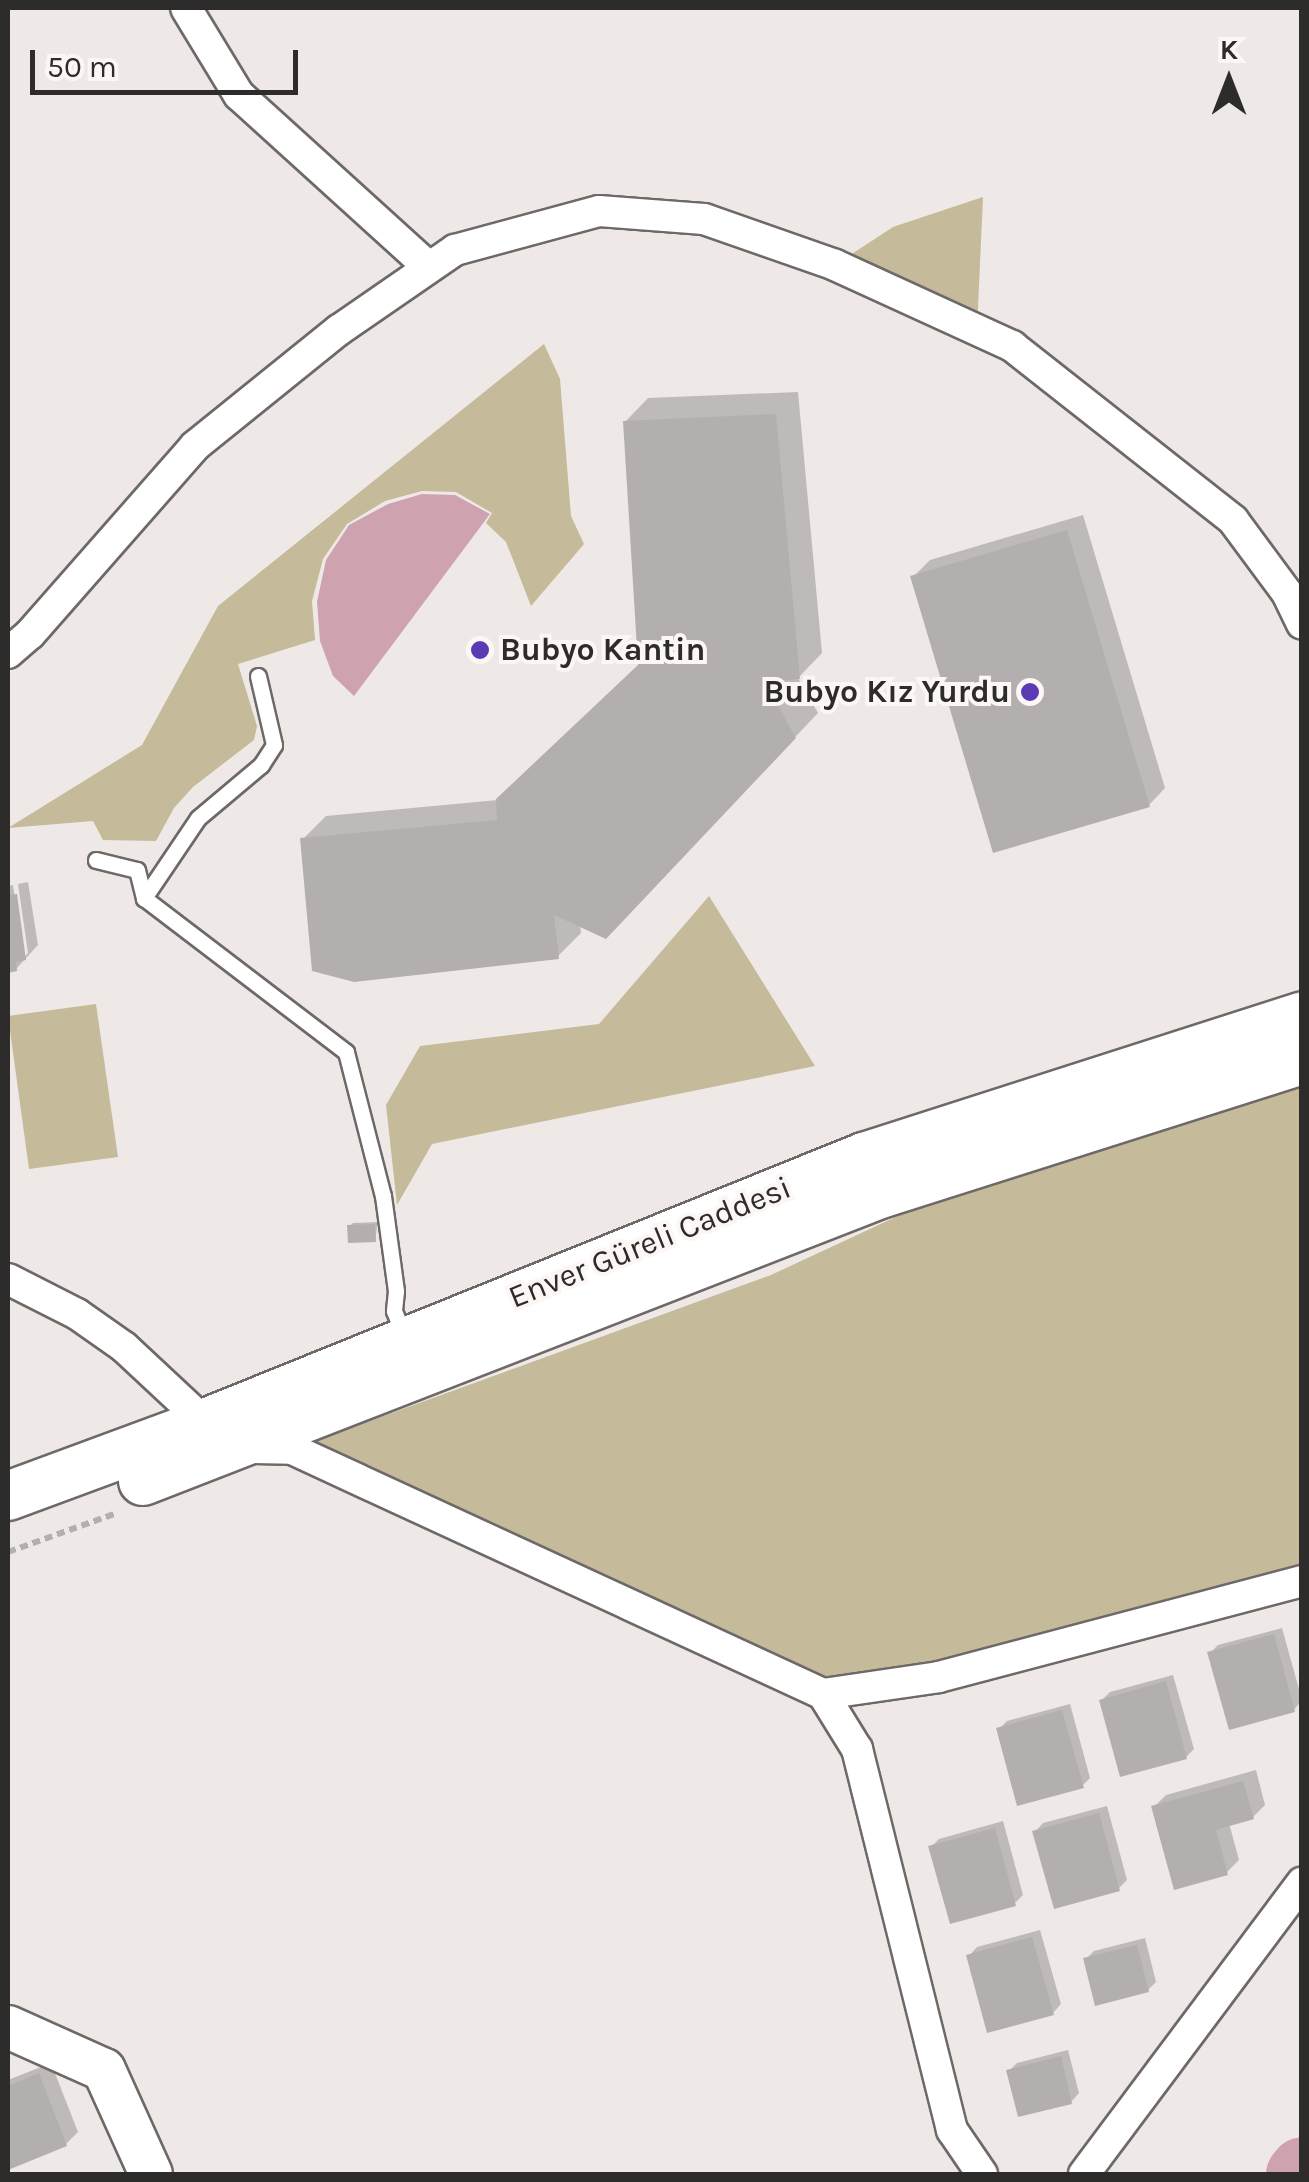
<!DOCTYPE html>
<meta charset="utf-8">
<style>
body{margin:0}
#map{position:relative;width:1309px;height:2182px;overflow:hidden;background:#eee9e7;font-family:Karla,sans-serif}
div>[style]{position:absolute}
.green>*{inset:0;background:#c5ba99}
.water>*{inset:0;background:#cfa2af}
.shadow>*{inset:0;background:#0003}
.river>*{height:65px;margin:-32.5px;padding:0 32.5px;transform-origin:32.5px;border-radius:32.5px;background:#cfa2af}
.building>*{inset:0;background:#b4afaf}
.path>*{height:6px;margin-top:-3px;transform-origin:0;background:repeating-linear-gradient(90deg,#b3afae 0 8px,transparent 0 13px)}
.roads{filter:drop-shadow(2px 0 #6e6968) drop-shadow(-2px 0 #6e6968) drop-shadow(0 2px #6e6968) drop-shadow(0 -2px #6e6968)}
.service>*{height:15px;margin:-7.5px;padding:0 7.5px;transform-origin:7.5px;border-radius:7.5px;background:#fff}
.minor>*{height:30px;margin:-15px;padding:0 15px;transform-origin:15px;border-radius:15px;background:#fff}
.secondary>*{height:42px;margin:-21px;padding:0 21px;transform-origin:21px;border-radius:21px;background:#fff}
.primary>*{height:48px;margin:-24px;padding:0 24px;transform-origin:24px;border-radius:24px;background:#fff}
.dots>*{width:28px;height:28px;translate:-50% -50%;box-sizing:border-box;border:5px solid #fcf7f5;border-radius:50%}
span{translate:-50% -50%;white-space:nowrap;text-align:center;line-height:1.15;-webkit-text-stroke:8px #fcf7f5;paint-order:stroke}
.poi-label{font-size:32px;color:#2e2c2b;font-weight:700}
.left{translate:0 -50%;text-align:left}
.right{translate:-100% -50%;text-align:right}
.street-label{font-size:32px;color:#2e2c2b}
.frame{position:absolute;inset:0;border:10px solid #2e2c2b;pointer-events:none}
.north{position:absolute;left:1179px;top:30px;width:100px;height:100px;-webkit-text-stroke:8px #fcf7f5;paint-order:stroke;rotate:0deg;font-size:28px;font-weight:700;line-height:40px;text-align:center;color:#2e2c2b}
.north::after{content:'';display:block;margin:auto;width:35px;height:45px;background:#2e2c2b;clip-path:polygon(50% 0,100% 100%,50% 72%,0 100%)}
.scale{position:absolute;left:30px;top:50px;width:268px;height:45px;box-sizing:border-box;border:5px solid #2e2c2b;border-top:0;padding-left:12px;font-size:30px;line-height:35px;white-space:nowrap;color:#2e2c2b;-webkit-text-stroke:8px #fcf7f5;paint-order:stroke}
</style>
<div id="map">
<div class="green">
<i style="clip-path:polygon(983px 197px,977px 330px,835px 265px,893px 227px)"></i>
<i style="clip-path:polygon(544px 344px,560px 379px,571px 516px,584px 544px,531px 606px,506px 542px,486px 523px,492px 513px,456px 492px,422px 491px,385px 501px,347px 524px,323px 559px,312px 601px,315px 640px,238px 664px,257px 726px,254px 740px,193px 787px,174px 808px,156px 841px,103px 840px,93px 821px,8px 828px,142px 745px,218px 606px)"></i>
<i style="clip-path:polygon(709px 896px,815px 1066px,432px 1144px,397px 1205px,386px 1105px,420px 1046px,599px 1024px)"></i>
<i style="clip-path:polygon(96px 1004px,118px 1157px,29px 1169px,8px 1016px)"></i>
<i style="clip-path:polygon(1301px 1081px,1301px 1581px,823px 1694px,309px 1443px,771px 1275px,900px 1215px,1133px 1132px)"></i>
</div>
<div class="water">
<i style="clip-path:polygon(422px 494px,455px 495px,490px 514px,354px 696px,333px 676px,320px 641px,317px 602px,326px 560px,349px 525px,388px 504px)"></i>
</div>
<div class="shadow">
<i style="clip-path:polygon(798px 392px,822px 653px,798px 678px,818px 713px,629px 913px,580px 924px,581px 933px,557px 957px,303px 839px,326px 816px,498px 800px,640px 665px,625px 422px,648px 398px)"></i>
<i style="clip-path:polygon(1083px 515px,1165px 788px,1149px 805px,913px 577px,930px 560px)"></i>
<i style="clip-path:polygon(28px 882px,38px 945px,16px 969px,8px 970px,8px 886px,13px 885px,23px 958px,28px 953px,18px 884px)"></i>
<i style="clip-path:polygon(378px 1222px,375px 1240px,350px 1226px,353px 1223px)"></i>
<i style="clip-path:polygon(1282px 1628px,1302px 1700px,1294px 1710px,1210px 1653px,1218px 1645px)"></i>
<i style="clip-path:polygon(1173px 1675px,1194px 1749px,1186px 1757px,1102px 1700px,1110px 1692px)"></i>
<i style="clip-path:polygon(1070px 1704px,1090px 1778px,1082px 1786px,999px 1729px,1007px 1721px)"></i>
<i style="clip-path:polygon(1256px 1770px,1265px 1805px,1253px 1817px,1229px 1823px,1239px 1860px,1227px 1872px,1154px 1807px,1166px 1795px)"></i>
<i style="clip-path:polygon(1107px 1806px,1127px 1880px,1119px 1888px,1035px 1832px,1043px 1823px)"></i>
<i style="clip-path:polygon(1003px 1821px,1023px 1895px,1015px 1903px,931px 1847px,939px 1839px)"></i>
<i style="clip-path:polygon(1040px 1930px,1061px 2004px,1053px 2013px,969px 1956px,977px 1947px)"></i>
<i style="clip-path:polygon(1145px 1938px,1156px 1982px,1148px 1990px,1086px 1959px,1094px 1951px)"></i>
<i style="clip-path:polygon(1068px 2050px,1079px 2093px,1071px 2102px,1009px 2071px,1017px 2063px)"></i>
<i style="clip-path:polygon(51px 2063px,78px 2132px,66px 2144px,8px 2167px,8px 2080px)"></i>
</div>
<div class="river">
<i style="left:1298px;top:2174px;width:6px;rotate:-51deg"></i>
</div>
<div class="building">
<i style="clip-path:polygon(776px 414px,800px 679px,765px 682px,796px 738px,606px 939px,554px 915px,559px 959px,354px 982px,312px 971px,300px 838px,497px 820px,496px 799px,638px 665px,623px 421px)"></i>
<i style="clip-path:polygon(1067px 530px,1150px 807px,993px 853px,910px 576px)"></i>
<i style="clip-path:polygon(17px 894px,26px 960px,16px 962px,17px 971px,8px 973px,8px 895px)"></i>
<i style="clip-path:polygon(375px 1224px,376px 1242px,348px 1243px,347px 1225px)"></i>
<i style="clip-path:polygon(1274px 1634px,1295px 1712px,1229px 1730px,1207px 1652px)"></i>
<i style="clip-path:polygon(1166px 1681px,1187px 1759px,1120px 1777px,1099px 1700px)"></i>
<i style="clip-path:polygon(1062px 1710px,1084px 1788px,1017px 1806px,996px 1728px)"></i>
<i style="clip-path:polygon(1243px 1781px,1254px 1819px,1216px 1830px,1228px 1875px,1174px 1890px,1151px 1806px)"></i>
<i style="clip-path:polygon(1099px 1813px,1120px 1891px,1054px 1909px,1032px 1831px)"></i>
<i style="clip-path:polygon(995px 1828px,1016px 1906px,950px 1924px,928px 1846px)"></i>
<i style="clip-path:polygon(1032px 1937px,1054px 2015px,987px 2033px,966px 1955px)"></i>
<i style="clip-path:polygon(1137px 1945px,1149px 1992px,1095px 2006px,1083px 1958px)"></i>
<i style="clip-path:polygon(1061px 2056px,1072px 2104px,1018px 2117px,1006px 2070px)"></i>
<i style="clip-path:polygon(39px 2073px,67px 2146px,8px 2170px,8px 2086px)"></i>
</div>
<div class="path">
<i style="left:8px;top:1552px;width:116px;rotate:-19.7deg"></i>
</div>
<div class="roads">
<div class="service">
<i style="left:258px;top:676px;width:71px;rotate:76.9deg"></i>
<i style="left:274px;top:745px;width:24px;rotate:123deg"></i>
<i style="left:261px;top:765px;width:82px;rotate:139.9deg"></i>
<i style="left:198px;top:818px;width:97px;rotate:124deg"></i>
<i style="left:144px;top:898px;width:254px;rotate:37.3deg"></i>
<i style="left:346px;top:1052px;width:149px;rotate:75.6deg"></i>
<i style="left:383px;top:1196px;width:96px;rotate:82.2deg"></i>
<i style="left:396px;top:1291px;width:20px;rotate:96deg"></i>
<i style="left:394px;top:1311px;width:28px;rotate:67deg"></i>
<i style="left:96px;top:860px;width:42px;rotate:13.7deg"></i>
<i style="left:137px;top:870px;width:29px;rotate:76deg"></i>
</div>
<div class="minor">
<i style="left:186px;top:8px;width:102px;rotate:58.7deg"></i>
<i style="left:239px;top:95px;width:256px;rotate:42.2deg"></i>
<i style="left:8px;top:653px;width:29px;rotate:-41deg"></i>
<i style="left:30px;top:634px;width:250px;rotate:-48.7deg"></i>
<i style="left:195px;top:446px;width:185px;rotate:-38.9deg"></i>
<i style="left:339px;top:330px;width:141px;rotate:-34.6deg"></i>
<i style="left:455px;top:250px;width:149px;rotate:-15.2deg"></i>
<i style="left:599px;top:211px;width:105px;rotate:4.4deg"></i>
<i style="left:704px;top:219px;width:139px;rotate:19.3deg"></i>
<i style="left:835px;top:265px;width:195px;rotate:24.6deg"></i>
<i style="left:1012px;top:346px;width:281px;rotate:38.2deg"></i>
<i style="left:1233px;top:520px;width:91px;rotate:53.5deg"></i>
<i style="left:1287px;top:593px;width:34px;rotate:64deg"></i>
<i style="left:8px;top:1279px;width:77px;rotate:26.9deg"></i>
<i style="left:77px;top:1314px;width:57px;rotate:35.1deg"></i>
<i style="left:124px;top:1347px;width:122px;rotate:43deg"></i>
<i style="left:253px;top:1448px;width:39px;rotate:1deg"></i>
<i style="left:292px;top:1449px;width:585px;rotate:24.77deg"></i>
<i style="left:823px;top:1694px;width:117px;rotate:-8.3deg"></i>
<i style="left:939px;top:1677px;width:375px;rotate:-14.8deg"></i>
<i style="left:823px;top:1694px;width:65px;rotate:58.3deg"></i>
<i style="left:857px;top:1749px;width:393px;rotate:76deg"></i>
<i style="left:952px;top:2130px;width:53px;rotate:55.7deg"></i>
<i style="left:1084px;top:2174px;width:364px;rotate:-53.2deg"></i>
</div>
<div class="secondary">
<i style="left:8px;top:2027px;width:105px;rotate:24.1deg"></i>
<i style="left:104px;top:2070px;width:114px;rotate:65.7deg"></i>
</div>
<div class="primary">
<i style="left:143px;top:1481px;width:794px;rotate:-21.27deg"></i>
<i style="left:883px;top:1193px;width:440px;rotate:-17.6deg"></i>
<i style="left:8px;top:1496px;width:208px;rotate:-20.3deg"></i>
<i style="left:203px;top:1424px;width:713px;rotate:-22deg"></i>
<i style="left:864px;top:1157px;width:460px;rotate:-17.8deg"></i>
</div>
</div>
<div class="dots">
<i style="left:480px;top:650px;background:#5b3bb3"></i>
<i style="left:1030px;top:692px;background:#5b3bb3"></i>
</div>
<div class="poi-label">
<span class="left" style="left:500px;top:650px">Bubyo Kantin</span>
<span class="right" style="left:1010px;top:692px">Bubyo Kız Yurdu</span>
</div>
<div class="street-label">
<span style="left:650px;top:1243px;rotate:-22deg">Enver Güreli Caddesi</span>
</div>
<div class="frame"></div>
<div class="north">K</div>
<div class="scale">50 m</div>
</div>
